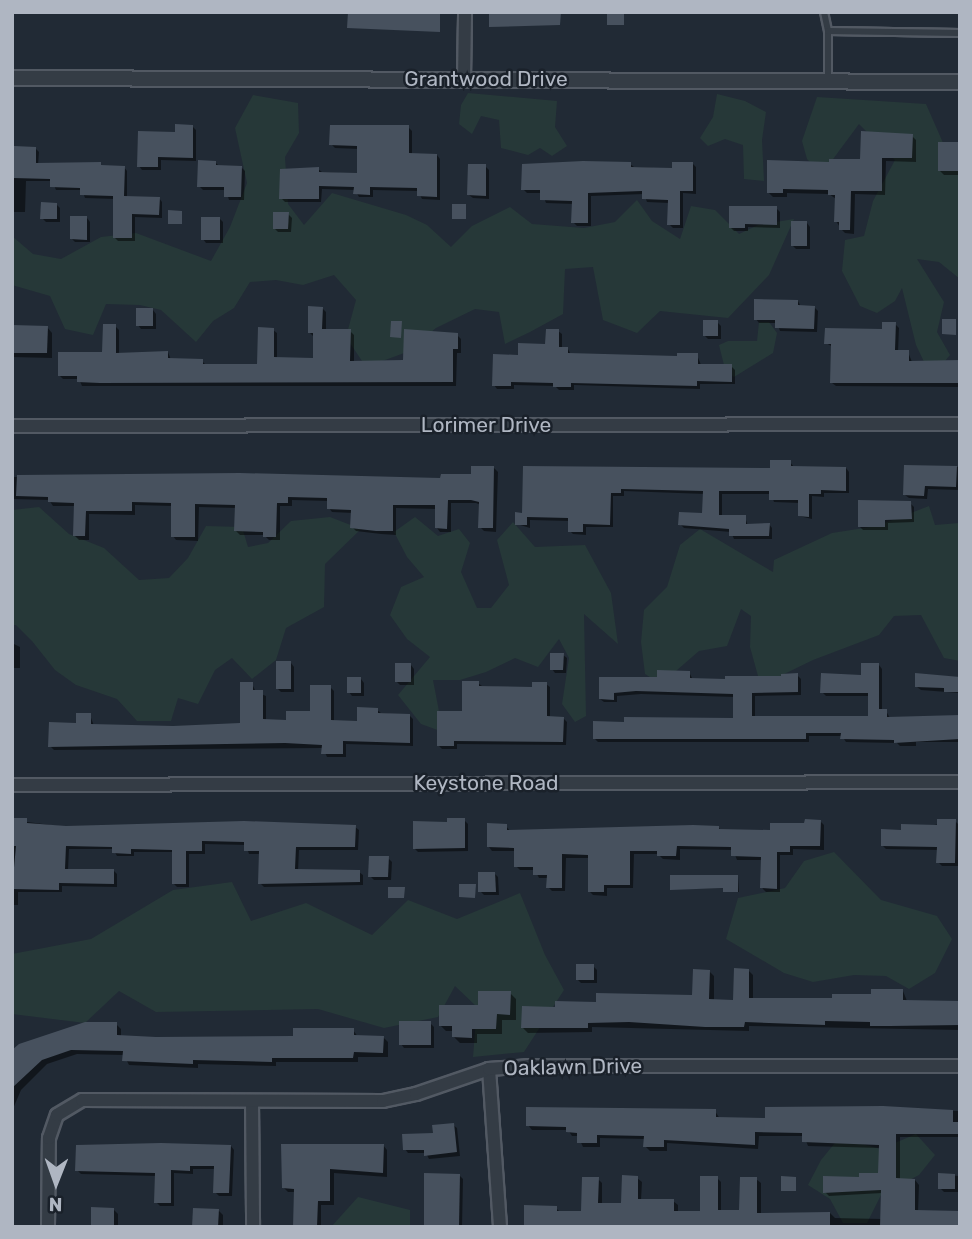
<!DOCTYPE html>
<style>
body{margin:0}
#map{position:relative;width:972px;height:1239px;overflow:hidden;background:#212a35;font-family:Rubik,sans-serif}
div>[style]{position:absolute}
.green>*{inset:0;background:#263838}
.shadow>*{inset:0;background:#0007}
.building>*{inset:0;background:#47515e}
.roads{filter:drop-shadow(2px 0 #525963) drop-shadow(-2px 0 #525963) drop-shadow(0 2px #525963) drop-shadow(0 -2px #525963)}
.service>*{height:6px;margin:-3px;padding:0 3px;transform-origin:3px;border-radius:3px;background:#343c45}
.minor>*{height:12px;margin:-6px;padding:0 6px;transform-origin:6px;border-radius:6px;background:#343c45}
.tertiary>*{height:14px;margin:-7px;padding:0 7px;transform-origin:7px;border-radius:7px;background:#343c45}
span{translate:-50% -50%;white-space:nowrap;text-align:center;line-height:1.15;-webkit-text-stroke:5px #1a212a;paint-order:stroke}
.street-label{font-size:21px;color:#afb6c2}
.frame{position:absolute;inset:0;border:14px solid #afb6c2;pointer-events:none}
.north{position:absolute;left:21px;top:1148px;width:70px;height:70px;-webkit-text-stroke:5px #1a212a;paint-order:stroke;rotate:181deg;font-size:19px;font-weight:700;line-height:28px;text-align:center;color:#afb6c2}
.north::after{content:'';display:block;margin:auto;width:24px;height:32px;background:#afb6c2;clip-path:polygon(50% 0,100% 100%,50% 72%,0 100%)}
</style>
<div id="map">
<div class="green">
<i style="clip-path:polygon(468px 93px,557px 101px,555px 127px,567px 146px,552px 156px,540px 148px,528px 155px,501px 148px,499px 120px,481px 116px,472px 134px,459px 124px,461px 105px)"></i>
<i style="clip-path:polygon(717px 94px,745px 101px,766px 112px,762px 140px,764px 181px,744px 179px,743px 145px,725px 139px,708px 146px,700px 138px,713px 117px)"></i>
<i style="clip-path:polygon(253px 95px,298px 103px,299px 133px,285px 157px,288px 204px,304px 225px,332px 193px,406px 215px,427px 225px,451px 247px,472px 226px,510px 207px,532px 224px,584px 228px,615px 222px,637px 200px,652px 221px,680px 239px,691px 206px,715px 210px,739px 234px,758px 225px,794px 219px,769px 275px,728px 318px,660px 311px,637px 333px,603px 320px,593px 267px,565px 269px,563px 314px,530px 332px,505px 344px,499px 312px,475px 309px,436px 328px,407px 352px,366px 367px,346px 337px,356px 300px,334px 275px,303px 285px,276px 280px,250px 282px,234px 308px,213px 321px,196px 342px,161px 310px,140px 305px,106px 304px,93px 335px,65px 329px,50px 296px,12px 285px,12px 236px,33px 254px,61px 259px,101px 237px,136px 233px,211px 261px,230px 227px,247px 183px,235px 128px)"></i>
<i style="clip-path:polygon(817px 97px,926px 104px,944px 145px,957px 148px,960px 130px,960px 279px,939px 262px,917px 259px,944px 302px,937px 332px,950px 355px,941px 366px,926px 366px,916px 345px,902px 288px,895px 301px,877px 313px,860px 306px,842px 271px,845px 240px,864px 236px,873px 201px,895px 160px,859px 124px,822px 174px,807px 159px,802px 141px)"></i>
<i style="clip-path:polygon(759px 322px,769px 322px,777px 333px,773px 353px,734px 377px,725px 369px,719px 345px,728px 341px,757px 341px)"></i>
<i style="clip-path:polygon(929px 506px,935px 525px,959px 523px,960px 518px,960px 661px,944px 658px,921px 615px,894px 616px,879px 635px,813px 660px,774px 679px,758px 676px,750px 647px,751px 616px,741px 609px,727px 646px,699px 651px,661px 684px,645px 674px,641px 642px,644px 610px,667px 587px,680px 545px,700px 529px,773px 572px,774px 560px,832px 533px,877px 526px)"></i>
<i style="clip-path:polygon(39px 507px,69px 534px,104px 548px,139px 580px,169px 578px,188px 558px,206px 526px,242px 527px,248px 547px,268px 543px,291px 521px,330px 517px,361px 529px,325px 564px,324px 607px,286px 628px,276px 660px,252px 679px,232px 658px,215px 670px,198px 704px,178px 698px,171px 721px,137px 721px,117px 699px,76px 685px,55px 670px,32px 641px,16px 625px,12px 625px,12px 510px)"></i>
<i style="clip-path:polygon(415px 517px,438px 536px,459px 529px,470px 543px,461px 572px,477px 608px,491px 608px,509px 585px,497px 540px,513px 522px,535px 547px,585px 545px,611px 593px,618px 644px,584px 614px,586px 716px,575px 722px,562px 704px,569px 658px,559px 639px,538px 667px,515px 658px,486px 672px,460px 680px,433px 680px,443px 732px,421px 724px,398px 695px,430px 657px,407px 639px,390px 615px,401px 587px,424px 577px,407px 557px,394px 532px)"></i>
<i style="clip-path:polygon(834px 852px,881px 900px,937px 916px,952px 939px,935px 973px,909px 989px,886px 976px,854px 975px,813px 982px,784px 973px,726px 939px,738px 898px,785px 888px,804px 861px)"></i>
<i style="clip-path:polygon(232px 882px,251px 921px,306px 903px,372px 935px,408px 900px,457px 919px,520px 893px,545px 955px,564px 990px,524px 1052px,473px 1057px,477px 1007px,455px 986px,438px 1017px,384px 1028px,318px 1009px,156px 1012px,119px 991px,85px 1023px,12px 1014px,12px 954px,91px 939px,173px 890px)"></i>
<i style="clip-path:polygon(916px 1134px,935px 1155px,919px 1175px,881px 1195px,867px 1223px,843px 1223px,830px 1199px,808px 1185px,821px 1160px,839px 1138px,881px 1149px)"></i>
<i style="clip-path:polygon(358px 1197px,410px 1210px,410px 1227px,331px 1227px)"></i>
</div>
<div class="shadow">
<i style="clip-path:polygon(193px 127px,196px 130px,196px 161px,161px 160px,161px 170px,142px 170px,139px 166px,177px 134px)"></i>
<i style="clip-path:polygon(408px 127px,412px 131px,412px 155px,437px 155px,440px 159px,440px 200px,422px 199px,418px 191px,373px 190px,373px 197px,359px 197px,355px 190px,322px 189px,321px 202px,285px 202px,281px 198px,318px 169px,322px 172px,358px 174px,359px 149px,335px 148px,331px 144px)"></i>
<i style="clip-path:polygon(912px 136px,916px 140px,916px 162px,886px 161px,885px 195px,855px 194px,854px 234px,845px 233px,841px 229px,836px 221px,836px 199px,829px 194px,787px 193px,787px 197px,773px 197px,768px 192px,830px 164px,862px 161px)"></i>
<i style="clip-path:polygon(960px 144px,960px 175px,944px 175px,939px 170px)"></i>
<i style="clip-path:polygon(12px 148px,35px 148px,39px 152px,38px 165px,124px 167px,127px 171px,127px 198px,159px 198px,162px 202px,162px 218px,135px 217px,135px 241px,118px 241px,114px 237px,115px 199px,85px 198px,82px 190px,56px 190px,52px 181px,26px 181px,25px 212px,13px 212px)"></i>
<i style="clip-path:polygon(215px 162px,219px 166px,241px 167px,245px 171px,244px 200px,229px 200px,226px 190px,203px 190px,199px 186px)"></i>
<i style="clip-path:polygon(630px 164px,634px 167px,674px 169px,693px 164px,696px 167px,696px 194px,683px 193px,683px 228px,673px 228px,669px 224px,669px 203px,647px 202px,644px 194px,591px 196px,591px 226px,577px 226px,573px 222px,574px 204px,546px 203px,542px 193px,527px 193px,523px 189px)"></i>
<i style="clip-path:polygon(485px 166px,489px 170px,489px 199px,473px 198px,469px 195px)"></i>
<i style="clip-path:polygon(56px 204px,60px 208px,60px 222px,46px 222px,42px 218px)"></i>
<i style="clip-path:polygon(776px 208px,780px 212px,780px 228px,748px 227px,748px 231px,734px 231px,730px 227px)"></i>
<i style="clip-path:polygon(288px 214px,292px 218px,291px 232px,278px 232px,275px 229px)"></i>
<i style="clip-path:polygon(87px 218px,90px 222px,90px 242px,75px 242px,71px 238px)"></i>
<i style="clip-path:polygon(220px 219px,223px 222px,223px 243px,206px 243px,203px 239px)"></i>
<i style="clip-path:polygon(807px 223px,810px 227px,810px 249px,796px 249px,792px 245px)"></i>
<i style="clip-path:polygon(798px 301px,801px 307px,814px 307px,818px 311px,817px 332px,780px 331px,777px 323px,759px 323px,756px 319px)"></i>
<i style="clip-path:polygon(322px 308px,326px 312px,326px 330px,350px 331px,354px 335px,354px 363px,405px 362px,457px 335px,461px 339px,461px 353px,457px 353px,456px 386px,82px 386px,79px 379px,63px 379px,59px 375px,104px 354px,115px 326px,119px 330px,119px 354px,168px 352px,171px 360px,202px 361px,207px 366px,259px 366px,273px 330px,277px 333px,277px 359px,315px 360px,313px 336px,309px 332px)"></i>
<i style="clip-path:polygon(153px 310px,156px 314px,156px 329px,141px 329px,138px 325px)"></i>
<i style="clip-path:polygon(717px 322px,721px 326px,721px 339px,708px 339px,704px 335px)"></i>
<i style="clip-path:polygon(895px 324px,899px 328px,898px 352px,908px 352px,912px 362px,960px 362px,960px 387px,836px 386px,832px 383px,833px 347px,826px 343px,884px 330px)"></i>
<i style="clip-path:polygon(12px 327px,47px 327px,52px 333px,52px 358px,12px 357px)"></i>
<i style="clip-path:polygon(558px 331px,562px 334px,562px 349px,568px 349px,571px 355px,678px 357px,697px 355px,701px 365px,731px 366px,735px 370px,735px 384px,700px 384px,700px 389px,574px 385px,574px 390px,559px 390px,555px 386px,514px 385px,514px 389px,497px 389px,494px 385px,520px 357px,547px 346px)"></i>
<i style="clip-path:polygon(790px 462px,794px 467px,846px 468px,849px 472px,849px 493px,824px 493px,824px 497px,812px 496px,812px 519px,799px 516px,800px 503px,774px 502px,771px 494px,722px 494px,722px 517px,745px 517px,748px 526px,769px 524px,772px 528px,772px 539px,734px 539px,731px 532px,684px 528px,680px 524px,704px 515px,705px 494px,624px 491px,624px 496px,613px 496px,613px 527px,586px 527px,586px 535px,573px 534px,570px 531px,570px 521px,530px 520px,530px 528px,517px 524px,524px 514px,525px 468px,771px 470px)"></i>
<i style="clip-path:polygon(906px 467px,960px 467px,959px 490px,928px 489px,927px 499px,909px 498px,905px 495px)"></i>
<i style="clip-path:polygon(494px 468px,498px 472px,496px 532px,484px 531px,480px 527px,481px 505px,476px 503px,451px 503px,451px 532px,440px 532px,437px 528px,437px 509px,396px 508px,396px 535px,381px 534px,356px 531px,352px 527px,353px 513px,332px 512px,329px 508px,329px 501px,292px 500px,292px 506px,280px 506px,280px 540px,269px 540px,264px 535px,240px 535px,236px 531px,236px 508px,199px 507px,198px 541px,176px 540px,173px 536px,173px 506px,135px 505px,135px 515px,89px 514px,89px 540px,79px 540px,75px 536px,75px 506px,53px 506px,49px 500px,12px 499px,12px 477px,442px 479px,473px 476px)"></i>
<i style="clip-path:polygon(910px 503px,914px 507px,914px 522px,888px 523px,888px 530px,863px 530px,859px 526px)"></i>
<i style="clip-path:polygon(12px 643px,20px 647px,20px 668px,12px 668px)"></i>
<i style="clip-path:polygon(563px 655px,567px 658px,566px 673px,555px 673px,552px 669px)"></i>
<i style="clip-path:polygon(291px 663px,294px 667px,294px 692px,281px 692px,277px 688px)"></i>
<i style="clip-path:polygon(411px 665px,414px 669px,414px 685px,400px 685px,396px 681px)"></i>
<i style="clip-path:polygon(879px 665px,882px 669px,882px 711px,886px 711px,890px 718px,960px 717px,960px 742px,916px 742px,916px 746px,900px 746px,897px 743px,846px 742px,842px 736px,809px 736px,809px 742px,598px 742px,595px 739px,734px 720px,735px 697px,641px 694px,617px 696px,617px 702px,604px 702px,600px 699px,601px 679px,658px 679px,689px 672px,693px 680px,783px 678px,797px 675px,801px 679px,801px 695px,755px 696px,755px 718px,869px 718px,870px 696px,826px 696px,822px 692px,863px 677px)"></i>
<i style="clip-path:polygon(960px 678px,960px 693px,921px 690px,917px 687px)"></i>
<i style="clip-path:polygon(361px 679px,364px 683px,364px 696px,352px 696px,349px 692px)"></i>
<i style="clip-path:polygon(478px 683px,482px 686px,533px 689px,546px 684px,550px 687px,550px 718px,563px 718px,567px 722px,566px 745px,457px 744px,457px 749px,442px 749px,438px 745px,464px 713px)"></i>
<i style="clip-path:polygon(252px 684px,256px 692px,266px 696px,266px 721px,287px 721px,311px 713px,330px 687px,334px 691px,334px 722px,358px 723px,377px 710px,381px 713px,410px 716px,413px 719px,413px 746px,346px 744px,346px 757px,327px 757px,323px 748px,54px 750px,50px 746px,90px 715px,94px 726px,173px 728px,242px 724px)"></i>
<i style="clip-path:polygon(12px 820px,66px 827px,355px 827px,359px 830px,358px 850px,299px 850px,298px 871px,359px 872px,363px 875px,363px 885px,264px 887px,260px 883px,261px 854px,249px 854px,246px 845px,205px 844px,205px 854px,189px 854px,189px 887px,177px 887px,173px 883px,174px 852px,134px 852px,134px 856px,117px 856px,113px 849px,69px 849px,68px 870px,113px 870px,117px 874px,117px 887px,62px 886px,62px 892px,18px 892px,18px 905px,12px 905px)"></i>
<i style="clip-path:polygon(464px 820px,468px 824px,468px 851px,418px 852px,414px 848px,449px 824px)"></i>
<i style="clip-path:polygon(820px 821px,824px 825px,824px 850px,793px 849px,793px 855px,780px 855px,780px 892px,766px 892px,762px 888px,763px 860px,737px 860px,733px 850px,680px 849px,680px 860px,663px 859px,658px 854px,634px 854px,633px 888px,607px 888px,607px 896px,593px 895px,589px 891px,590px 858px,566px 858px,565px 891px,552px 891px,548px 887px,548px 878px,539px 878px,535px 870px,520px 870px,516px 866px,516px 851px,492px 851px,489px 847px,506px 826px,510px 831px,718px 827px,722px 831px,772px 832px)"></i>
<i style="clip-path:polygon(955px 821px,959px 825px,958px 866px,942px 866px,938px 862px,938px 850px,886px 849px,883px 846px,903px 831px)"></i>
<i style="clip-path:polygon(388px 858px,392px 862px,391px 880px,374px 880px,370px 876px)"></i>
<i style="clip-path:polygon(495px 874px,498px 877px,499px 895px,484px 895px,480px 891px)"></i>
<i style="clip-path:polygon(738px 876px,739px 892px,726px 892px,725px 888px,672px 889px)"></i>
<i style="clip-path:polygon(593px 966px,597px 970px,597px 983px,581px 983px,577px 979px)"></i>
<i style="clip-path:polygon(748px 970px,753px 975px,753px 1000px,834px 1000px,903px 991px,907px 1001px,960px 1001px,960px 1030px,749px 1026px,749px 1031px,592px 1027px,592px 1032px,528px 1033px,523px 1028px,557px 1009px,694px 997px,709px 971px,714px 976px,714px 1001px,735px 1001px)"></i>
<i style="clip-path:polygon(510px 993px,516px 999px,516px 1020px,502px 1020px,502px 1034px,477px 1034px,477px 1043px,460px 1043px,454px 1037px,454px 1031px,446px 1031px,440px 1025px)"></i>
<i style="clip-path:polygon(430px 1023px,434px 1027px,434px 1048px,404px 1048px,401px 1044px)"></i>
<i style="clip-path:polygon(116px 1024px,121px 1029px,121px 1037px,294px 1038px,353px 1030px,358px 1037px,383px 1037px,388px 1042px,388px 1057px,358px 1057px,358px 1062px,276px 1062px,276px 1066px,198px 1064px,198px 1068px,129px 1065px,124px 1055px,77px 1054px,47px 1064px,21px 1090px,12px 1111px,12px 1051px)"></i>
<i style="clip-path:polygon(767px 1109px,960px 1111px,960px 1137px,900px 1137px,900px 1180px,915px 1180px,919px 1185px,918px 1212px,960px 1227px,526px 1227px,556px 1208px,561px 1213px,583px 1213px,598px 1179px,602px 1183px,602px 1205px,623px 1205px,637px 1178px,642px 1182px,641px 1200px,673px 1201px,678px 1205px,678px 1213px,702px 1213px,717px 1178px,721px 1182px,721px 1211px,741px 1212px,756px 1179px,761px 1183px,761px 1215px,830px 1213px,835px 1218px,882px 1219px,882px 1193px,829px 1196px,825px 1192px,880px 1175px,880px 1148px,808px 1146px,804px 1136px,759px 1136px,758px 1149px,667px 1143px,667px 1151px,650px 1151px,645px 1146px,645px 1139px,600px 1138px,600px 1147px,583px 1147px,578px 1136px,572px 1136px,568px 1130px,532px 1130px,528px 1125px,715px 1111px,720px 1119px,767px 1119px)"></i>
<i style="clip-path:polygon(453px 1125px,457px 1128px,460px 1156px,429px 1159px,426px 1153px,408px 1153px,405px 1149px)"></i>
<i style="clip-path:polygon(383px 1145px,387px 1150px,387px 1177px,334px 1173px,334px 1205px,321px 1205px,321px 1227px,295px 1227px,296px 1192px,288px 1192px,284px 1188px)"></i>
<i style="clip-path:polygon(231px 1146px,234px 1150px,232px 1196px,219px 1196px,215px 1192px,215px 1169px,193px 1169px,193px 1174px,174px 1173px,174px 1206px,160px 1206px,156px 1202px,157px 1176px,81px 1174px,77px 1170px)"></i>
<i style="clip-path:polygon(459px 1175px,463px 1179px,462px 1227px,429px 1227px,426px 1224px)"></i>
<i style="clip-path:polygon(940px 1175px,960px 1176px,960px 1192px,944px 1192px,940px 1188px)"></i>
<i style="clip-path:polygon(113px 1209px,118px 1214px,118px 1227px,93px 1227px)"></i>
<i style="clip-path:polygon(218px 1210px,223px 1215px,223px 1227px,194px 1227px)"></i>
</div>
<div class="building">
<i style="clip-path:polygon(348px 12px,440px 12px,440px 32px,347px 28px)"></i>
<i style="clip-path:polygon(489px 12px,561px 12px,560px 25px,489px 27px)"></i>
<i style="clip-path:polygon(607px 12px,624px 12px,624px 25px,607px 25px)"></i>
<i style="clip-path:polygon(175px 124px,193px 125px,193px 158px,158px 157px,158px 167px,137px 167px,138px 131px,175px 132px)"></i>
<i style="clip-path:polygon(330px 125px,409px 125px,409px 153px,437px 154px,437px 197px,417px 196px,417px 188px,370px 187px,370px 195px,353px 194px,354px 187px,319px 186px,319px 199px,279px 199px,280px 169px,319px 167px,319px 172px,357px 173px,357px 146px,329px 145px)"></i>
<i style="clip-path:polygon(861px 131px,913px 134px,912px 158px,882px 158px,882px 191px,851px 191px,850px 230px,839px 230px,839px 222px,834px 222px,835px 195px,828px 195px,828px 190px,783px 189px,783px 193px,767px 193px,767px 160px,829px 162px,829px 159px,860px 159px)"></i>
<i style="clip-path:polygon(938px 142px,960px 142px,959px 171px,938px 171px)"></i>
<i style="clip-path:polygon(14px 146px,36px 147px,36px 163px,101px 162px,101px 165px,125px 166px,124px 196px,160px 197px,159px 215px,132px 214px,132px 238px,113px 238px,113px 196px,80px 195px,80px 188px,50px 187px,50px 179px,13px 178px)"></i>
<i style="clip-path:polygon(198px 160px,216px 161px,216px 165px,242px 166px,241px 197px,224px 197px,224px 187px,197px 187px)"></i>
<i style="clip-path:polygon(583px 161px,631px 162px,631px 167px,672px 168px,672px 162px,693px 162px,693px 191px,680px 191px,680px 225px,667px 225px,668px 200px,642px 199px,642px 191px,588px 193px,588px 223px,571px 223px,572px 201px,540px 200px,540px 190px,521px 190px,522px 164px)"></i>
<i style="clip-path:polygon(468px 164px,486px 164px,486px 196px,467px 195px)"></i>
<i style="clip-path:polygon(41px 202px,57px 203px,57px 219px,40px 219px)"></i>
<i style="clip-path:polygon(452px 204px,466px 204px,466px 219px,452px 219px)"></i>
<i style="clip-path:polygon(729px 206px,777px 206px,777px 225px,745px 224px,745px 228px,729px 228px)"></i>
<i style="clip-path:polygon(168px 210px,182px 211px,182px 224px,168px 224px)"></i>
<i style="clip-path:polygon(273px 212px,289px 212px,288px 229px,273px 229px)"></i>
<i style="clip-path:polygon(70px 216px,87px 216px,87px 240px,70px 239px)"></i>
<i style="clip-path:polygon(201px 217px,220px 217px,220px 240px,201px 240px)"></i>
<i style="clip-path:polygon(791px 221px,807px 221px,807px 246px,791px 246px)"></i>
<i style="clip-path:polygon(754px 299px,798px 300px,798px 305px,815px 306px,814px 329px,775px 328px,775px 320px,754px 320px)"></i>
<i style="clip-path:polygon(308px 306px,323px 307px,322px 329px,351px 329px,350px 361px,403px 360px,404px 329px,458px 333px,458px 349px,453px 349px,453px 382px,100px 383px,77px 382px,77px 376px,58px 376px,58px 352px,102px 352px,103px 324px,116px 324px,116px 353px,168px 351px,168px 358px,203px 359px,203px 364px,257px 364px,258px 327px,274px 328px,274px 357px,313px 358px,313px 333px,308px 333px)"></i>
<i style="clip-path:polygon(136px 308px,153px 308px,153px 326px,136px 326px)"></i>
<i style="clip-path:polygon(942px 319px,956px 319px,956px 335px,942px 334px)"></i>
<i style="clip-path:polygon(703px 320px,718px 320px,718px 336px,703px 336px)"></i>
<i style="clip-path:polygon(391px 321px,402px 321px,401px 338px,390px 337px)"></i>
<i style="clip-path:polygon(882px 322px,896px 322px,895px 350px,909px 350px,909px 361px,960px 360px,960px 383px,830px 383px,831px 344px,824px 344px,825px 328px,882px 329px)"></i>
<i style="clip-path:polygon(12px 325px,48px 326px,47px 353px,12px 353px)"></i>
<i style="clip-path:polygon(546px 329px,559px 329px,559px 347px,568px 347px,568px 353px,677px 356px,677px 353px,698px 353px,698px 364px,732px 364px,732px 382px,697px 381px,697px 386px,571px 383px,571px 387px,553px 387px,553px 383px,511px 382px,511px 386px,492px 386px,493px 354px,518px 355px,518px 343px,545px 344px)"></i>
<i style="clip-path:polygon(770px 460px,791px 460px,791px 466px,846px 467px,846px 491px,821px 490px,821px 494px,809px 494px,809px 517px,798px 516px,798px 500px,769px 500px,769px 491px,719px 491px,719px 515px,746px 515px,746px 524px,770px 523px,769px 536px,729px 536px,729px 529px,678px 525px,679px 512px,702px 513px,703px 491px,621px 489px,621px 493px,611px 493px,610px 525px,583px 524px,583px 532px,568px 532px,568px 518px,527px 517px,527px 525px,515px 525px,515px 512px,522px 513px,523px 466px,770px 468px)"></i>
<i style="clip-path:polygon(904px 465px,957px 466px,956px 487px,925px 486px,924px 496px,903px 495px)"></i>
<i style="clip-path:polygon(471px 466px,494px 466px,493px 528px,478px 528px,479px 502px,471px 500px,448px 500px,447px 529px,435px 528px,435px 505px,393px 505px,393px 531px,376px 531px,350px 528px,351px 510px,327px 509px,327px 498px,288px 497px,288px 503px,277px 503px,276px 537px,263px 537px,263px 532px,234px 531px,235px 505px,195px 504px,195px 537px,171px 537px,171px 503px,132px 502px,132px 511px,86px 511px,85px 536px,73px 536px,74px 503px,48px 502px,48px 497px,16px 496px,17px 475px,240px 473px,440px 478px,441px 474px,471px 474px)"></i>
<i style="clip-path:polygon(858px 500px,911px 501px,912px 519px,885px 520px,885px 527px,858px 527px)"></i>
<i style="clip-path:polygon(550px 653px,564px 653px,563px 670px,550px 670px)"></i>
<i style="clip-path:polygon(276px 661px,291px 661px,291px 689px,276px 689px)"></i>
<i style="clip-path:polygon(395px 663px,411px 663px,411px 682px,395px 682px)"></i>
<i style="clip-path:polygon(861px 663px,879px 663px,879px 709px,887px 709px,887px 717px,960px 715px,960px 739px,894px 743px,894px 740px,840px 739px,841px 733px,806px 733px,806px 739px,593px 739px,593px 721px,624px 722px,624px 717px,733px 718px,733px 694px,636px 691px,614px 693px,614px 700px,599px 699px,599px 677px,657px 677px,657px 670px,690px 671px,690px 678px,725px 679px,725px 676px,781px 676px,781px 674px,798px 673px,798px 692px,752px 693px,752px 716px,868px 716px,868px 693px,820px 693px,821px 673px,861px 675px)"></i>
<i style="clip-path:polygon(915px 673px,960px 677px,959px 692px,944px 692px,944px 688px,915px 687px)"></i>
<i style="clip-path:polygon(347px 677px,361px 677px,361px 693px,347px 693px)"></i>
<i style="clip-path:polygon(462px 681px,479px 681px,479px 686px,532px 687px,532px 682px,547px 682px,547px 716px,564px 717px,563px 742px,454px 741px,454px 746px,437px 746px,437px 711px,462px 711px)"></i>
<i style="clip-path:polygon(240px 682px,253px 682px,253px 690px,263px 690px,263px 719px,286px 720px,286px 711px,310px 711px,310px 685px,331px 685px,331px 720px,357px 721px,357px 707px,378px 708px,378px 713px,410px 714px,410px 743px,343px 741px,343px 754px,321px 754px,322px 745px,285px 743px,48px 747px,49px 722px,76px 723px,76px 713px,91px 713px,91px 724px,173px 726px,240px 723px)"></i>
<i style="clip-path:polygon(12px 818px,27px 818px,27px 823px,66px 826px,244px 821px,356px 825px,355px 847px,296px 847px,295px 869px,360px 870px,360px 882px,258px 884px,259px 851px,244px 851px,244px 842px,202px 841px,202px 851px,186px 851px,186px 884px,172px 884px,172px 850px,131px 849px,131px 854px,112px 853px,112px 847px,66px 846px,65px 869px,114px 869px,114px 884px,59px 883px,59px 890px,12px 889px,16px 846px,12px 846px)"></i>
<i style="clip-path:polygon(447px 818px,465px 818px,465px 848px,413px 849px,413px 821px,447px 822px)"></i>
<i style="clip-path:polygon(805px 819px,821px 820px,820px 846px,790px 846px,790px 852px,777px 852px,777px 889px,760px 888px,761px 857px,731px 856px,731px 847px,677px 846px,676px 856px,657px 856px,657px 851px,630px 851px,630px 885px,604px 885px,604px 892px,588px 892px,588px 855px,562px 854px,562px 888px,546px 888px,547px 875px,533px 875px,533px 867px,514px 867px,514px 848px,487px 847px,487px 823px,507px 824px,507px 830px,693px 825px,719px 826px,719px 829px,770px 830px,770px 823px,804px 823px)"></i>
<i style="clip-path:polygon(937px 819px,956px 819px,955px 863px,936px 863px,937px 847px,881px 846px,881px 829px,901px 830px,901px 824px,937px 825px)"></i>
<i style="clip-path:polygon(369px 856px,389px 856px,388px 877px,368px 877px)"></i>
<i style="clip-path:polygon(478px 872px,495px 872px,496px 892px,478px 892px)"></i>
<i style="clip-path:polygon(670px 875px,738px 875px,738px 892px,723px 892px,723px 888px,670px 890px)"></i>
<i style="clip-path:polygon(459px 884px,476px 884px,475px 898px,459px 897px)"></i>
<i style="clip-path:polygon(388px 887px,405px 887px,404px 898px,388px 898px)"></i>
<i style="clip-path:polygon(576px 964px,594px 964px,594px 980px,576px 980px)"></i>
<i style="clip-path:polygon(734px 968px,749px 969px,749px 998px,832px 998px,832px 994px,871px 994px,871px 989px,903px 989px,903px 1000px,960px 1001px,960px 1025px,890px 1026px,870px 1026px,870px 1022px,825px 1021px,825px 1025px,745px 1022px,744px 1027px,705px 1027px,629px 1022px,588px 1023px,588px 1028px,521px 1028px,522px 1006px,555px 1007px,555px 1001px,596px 1002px,596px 993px,692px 995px,693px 969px,710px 970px,709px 999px,733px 1000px)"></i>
<i style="clip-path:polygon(478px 991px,511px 991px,510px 1015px,497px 1014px,496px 1029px,472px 1029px,472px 1038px,452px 1037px,452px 1026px,439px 1026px,439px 1005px,478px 1005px)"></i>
<i style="clip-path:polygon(399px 1021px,431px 1021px,431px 1045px,399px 1045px)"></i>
<i style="clip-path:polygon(85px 1022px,117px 1022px,117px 1035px,156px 1037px,293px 1036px,293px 1028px,354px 1028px,354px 1035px,384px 1036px,383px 1053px,354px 1052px,353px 1058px,272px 1058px,272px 1062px,193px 1060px,193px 1064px,122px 1061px,123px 1051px,71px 1050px,42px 1060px,12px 1088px,12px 1050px,19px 1044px)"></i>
<i style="clip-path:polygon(883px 1106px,953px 1110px,953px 1122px,960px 1122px,960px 1134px,896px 1134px,896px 1178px,915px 1179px,915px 1210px,960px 1211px,960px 1227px,880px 1227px,881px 1190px,823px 1193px,823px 1176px,859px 1177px,859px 1173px,878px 1173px,879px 1145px,802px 1142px,802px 1133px,755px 1132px,755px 1145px,664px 1140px,664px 1147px,643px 1147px,644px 1136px,597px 1135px,597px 1143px,577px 1143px,577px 1133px,566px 1132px,566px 1127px,526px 1126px,526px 1107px,716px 1109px,716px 1117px,765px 1118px,765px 1107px)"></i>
<i style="clip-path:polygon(454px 1123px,457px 1152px,424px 1156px,424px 1150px,403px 1150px,402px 1134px,433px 1133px,432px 1125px)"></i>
<i style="clip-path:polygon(161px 1143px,231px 1145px,229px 1193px,213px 1193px,214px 1166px,190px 1166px,190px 1171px,171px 1170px,171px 1203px,154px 1203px,155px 1173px,75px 1171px,76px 1145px)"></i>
<i style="clip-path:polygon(281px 1144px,384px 1144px,383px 1173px,330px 1169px,330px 1201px,318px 1201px,317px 1227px,293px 1227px,294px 1189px,282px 1188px)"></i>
<i style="clip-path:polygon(424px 1173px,460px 1174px,459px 1227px,424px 1225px)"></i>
<i style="clip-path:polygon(938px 1173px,955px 1174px,955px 1189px,938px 1189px)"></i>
<i style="clip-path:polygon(622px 1175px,638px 1176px,638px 1199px,674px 1199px,674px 1211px,700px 1211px,700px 1176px,718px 1176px,718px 1210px,739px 1210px,740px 1177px,757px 1177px,757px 1213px,830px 1212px,830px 1227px,524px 1227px,524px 1205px,557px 1206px,557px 1211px,581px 1211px,582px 1177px,599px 1177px,598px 1203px,621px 1203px)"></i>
<i style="clip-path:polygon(781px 1176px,796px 1177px,796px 1191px,781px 1191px)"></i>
<i style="clip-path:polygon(91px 1207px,114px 1208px,114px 1227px,91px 1227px)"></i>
<i style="clip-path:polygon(193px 1208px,219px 1209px,218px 1227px,192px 1227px)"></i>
</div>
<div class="roads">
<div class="service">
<i style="left:824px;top:12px;width:19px;rotate:78deg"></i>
<i style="left:828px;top:80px;width:49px;rotate:-90deg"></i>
<i style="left:828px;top:31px;width:132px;rotate:0.9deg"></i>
</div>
<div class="minor">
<i style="left:464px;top:79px;width:67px;rotate:-89.1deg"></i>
<i style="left:12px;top:426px;width:948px;rotate:-0.12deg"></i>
<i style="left:12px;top:785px;width:948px;rotate:-0.18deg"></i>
<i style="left:489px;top:1069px;width:158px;rotate:86deg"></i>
<i style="left:252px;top:1101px;width:126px;rotate:89.5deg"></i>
<i style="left:48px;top:1227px;width:89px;rotate:-89.4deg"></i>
<i style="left:49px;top:1138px;width:24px;rotate:-71deg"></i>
<i style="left:57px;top:1115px;width:29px;rotate:-31deg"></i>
<i style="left:82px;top:1100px;width:301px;rotate:0.2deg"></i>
<i style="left:383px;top:1101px;width:34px;rotate:-12deg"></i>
<i style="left:416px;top:1094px;width:77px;rotate:-18.9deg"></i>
<i style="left:489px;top:1069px;width:39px;rotate:-4deg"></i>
<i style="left:528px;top:1066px;width:432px"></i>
</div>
<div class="tertiary">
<i style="left:12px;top:78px;width:948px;rotate:0.24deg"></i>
</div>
</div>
<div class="street-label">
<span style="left:486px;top:79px">Grantwood Drive</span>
<span style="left:486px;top:425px">Lorimer Drive</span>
<span style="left:486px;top:783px">Keystone Road</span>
<span style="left:573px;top:1067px;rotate:-1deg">Oaklawn Drive</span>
</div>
<div class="frame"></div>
<div class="north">N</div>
</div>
